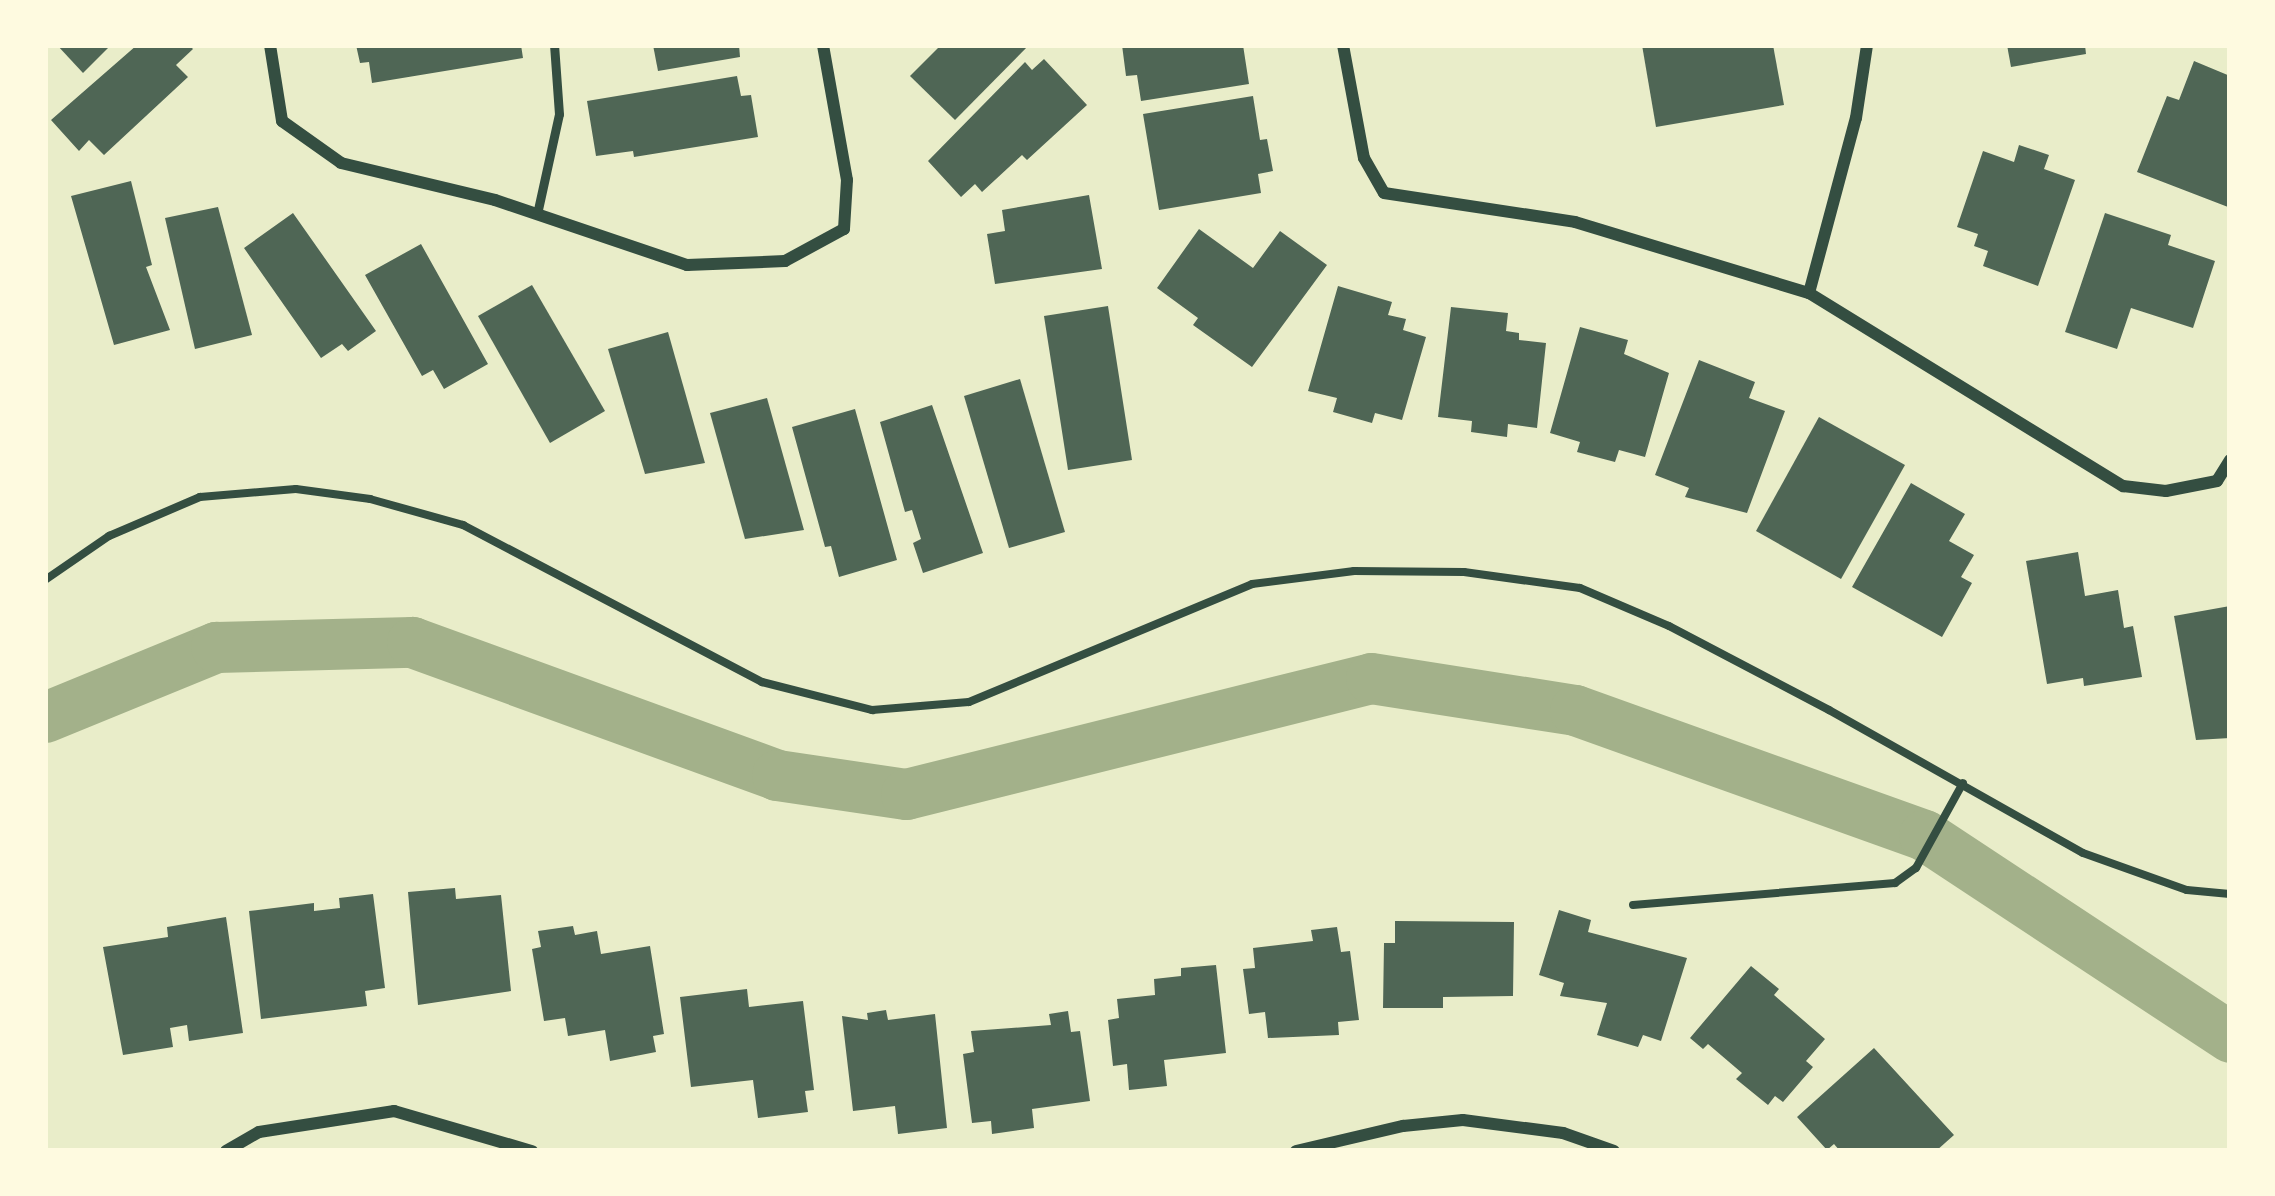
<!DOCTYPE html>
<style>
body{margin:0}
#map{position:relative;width:2275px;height:1196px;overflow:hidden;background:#e9edc9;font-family:"Noto Sans",sans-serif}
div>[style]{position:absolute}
.canal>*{height:51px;margin:-25.5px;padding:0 25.5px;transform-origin:25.5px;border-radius:25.5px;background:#a3b18a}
.building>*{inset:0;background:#4f6655}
.path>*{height:8px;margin:-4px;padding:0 4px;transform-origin:4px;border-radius:4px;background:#344e41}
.service>*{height:9px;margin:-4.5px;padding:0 4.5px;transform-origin:4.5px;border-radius:4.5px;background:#344e41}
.minor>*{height:12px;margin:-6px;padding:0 6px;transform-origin:6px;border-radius:6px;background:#344e41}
span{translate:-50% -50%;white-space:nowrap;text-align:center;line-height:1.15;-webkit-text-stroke:9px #fefae0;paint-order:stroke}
.frame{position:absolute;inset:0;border:48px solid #fefae0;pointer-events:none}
</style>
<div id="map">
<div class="canal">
<i style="left:45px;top:717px;width:185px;rotate:-22.3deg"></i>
<i style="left:216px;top:647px;width:196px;rotate:-1.5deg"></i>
<i style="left:412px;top:642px;width:388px;rotate:20deg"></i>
<i style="left:777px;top:775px;width:130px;rotate:8.4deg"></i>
<i style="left:906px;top:794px;width:479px;rotate:-14deg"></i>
<i style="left:1371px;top:678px;width:206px;rotate:8.9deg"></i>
<i style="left:1575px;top:710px;width:371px;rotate:19.7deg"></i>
<i style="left:1924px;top:835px;width:367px;rotate:33.4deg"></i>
</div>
<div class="building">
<i style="clip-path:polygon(57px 45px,111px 45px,83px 73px)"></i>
<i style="clip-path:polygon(137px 45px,189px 45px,193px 49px,176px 65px,188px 77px,104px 155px,89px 140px,79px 151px,51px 120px)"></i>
<i style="clip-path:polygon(356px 45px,521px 45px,523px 58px,372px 83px,369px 62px,360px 63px)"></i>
<i style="clip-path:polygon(653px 45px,739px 45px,740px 57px,658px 71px)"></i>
<i style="clip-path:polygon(941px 45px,1029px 45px,955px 120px,910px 76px)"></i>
<i style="clip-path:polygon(1122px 45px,1243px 45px,1249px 84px,1141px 101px,1137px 75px,1126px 76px)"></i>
<i style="clip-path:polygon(1642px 45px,1773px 45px,1784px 105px,1656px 127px)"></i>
<i style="clip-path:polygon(2007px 45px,2085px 45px,2086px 54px,2011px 67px)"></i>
<i style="clip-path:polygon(1044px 59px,1087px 105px,1027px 160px,1022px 155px,982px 192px,975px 184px,961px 197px,928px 161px,1025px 62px,1032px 70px)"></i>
<i style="clip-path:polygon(2194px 61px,2230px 76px,2228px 207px,2137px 172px,2167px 96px,2179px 100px)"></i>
<i style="clip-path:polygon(737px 76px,741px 96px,751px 95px,758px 137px,634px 157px,633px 151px,596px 156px,587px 101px)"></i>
<i style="clip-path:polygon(1253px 96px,1260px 140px,1267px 139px,1273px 171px,1258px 174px,1261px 193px,1159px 210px,1143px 114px)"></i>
<i style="clip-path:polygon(2019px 145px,2049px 155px,2044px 169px,2075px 180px,2038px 286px,1983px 266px,1988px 251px,1974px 246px,1978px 234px,1957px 227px,1983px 151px,2014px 162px)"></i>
<i style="clip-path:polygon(131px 181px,152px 265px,146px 267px,170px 330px,114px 345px,71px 196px)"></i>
<i style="clip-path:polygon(1089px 195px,1102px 269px,995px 284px,987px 234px,1005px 231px,1002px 210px)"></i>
<i style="clip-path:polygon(218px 207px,252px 335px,195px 349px,165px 218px)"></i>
<i style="clip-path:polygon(293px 213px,376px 331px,348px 351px,342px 344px,321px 358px,244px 248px)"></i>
<i style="clip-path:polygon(2105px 213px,2171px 235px,2168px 245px,2215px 261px,2193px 328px,2131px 308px,2117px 349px,2065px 332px)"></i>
<i style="clip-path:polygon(1199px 229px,1253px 268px,1280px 231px,1327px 265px,1252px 367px,1193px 325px,1198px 318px,1157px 288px)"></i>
<i style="clip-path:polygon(421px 244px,488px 364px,444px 389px,433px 370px,422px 376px,365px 275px)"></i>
<i style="clip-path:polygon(532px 285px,605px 411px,550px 443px,478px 316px)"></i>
<i style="clip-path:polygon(1338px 286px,1392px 302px,1388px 315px,1406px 319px,1403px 330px,1426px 337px,1402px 420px,1375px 413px,1372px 423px,1333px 412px,1337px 398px,1308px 391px)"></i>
<i style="clip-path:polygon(1108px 306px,1132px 460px,1068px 470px,1044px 316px)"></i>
<i style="clip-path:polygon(1451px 307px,1508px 313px,1506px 331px,1519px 333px,1519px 340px,1546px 343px,1537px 428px,1508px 424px,1507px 437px,1471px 432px,1472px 421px,1438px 417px)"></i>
<i style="clip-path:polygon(1580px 327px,1628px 340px,1624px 354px,1669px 373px,1645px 457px,1619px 450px,1615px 462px,1577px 452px,1580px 442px,1550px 433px)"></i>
<i style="clip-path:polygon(668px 332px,705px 463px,645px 474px,608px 349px)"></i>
<i style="clip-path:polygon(1699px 360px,1755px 382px,1749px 398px,1785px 411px,1747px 513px,1685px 497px,1689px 488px,1655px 475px)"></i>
<i style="clip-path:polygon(1020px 379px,1065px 532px,1009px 548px,964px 396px)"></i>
<i style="clip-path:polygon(767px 398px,804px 530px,745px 539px,710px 413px)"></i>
<i style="clip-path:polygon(932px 405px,983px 553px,923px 573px,913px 543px,921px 539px,912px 510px,905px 512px,880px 422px)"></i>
<i style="clip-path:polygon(855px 409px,897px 560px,839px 577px,831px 546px,825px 547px,792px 427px)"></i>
<i style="clip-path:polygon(1819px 417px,1905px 465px,1841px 579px,1756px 531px)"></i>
<i style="clip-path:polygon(1911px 483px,1965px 514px,1949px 541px,1974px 555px,1961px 577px,1972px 583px,1942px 637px,1852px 587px)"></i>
<i style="clip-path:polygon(2078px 552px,2085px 596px,2118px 590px,2124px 628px,2133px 626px,2142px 677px,2084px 686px,2083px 678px,2047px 684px,2026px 561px)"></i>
<i style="clip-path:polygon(2230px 606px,2230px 738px,2196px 740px,2174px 616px)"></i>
<i style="clip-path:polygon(455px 888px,456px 899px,501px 895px,511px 991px,418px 1005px,408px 892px)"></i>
<i style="clip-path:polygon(373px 894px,385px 988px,365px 991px,367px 1006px,261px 1019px,249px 911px,314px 903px,314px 911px,340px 908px,339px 898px)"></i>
<i style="clip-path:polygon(1559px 910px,1591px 920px,1588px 932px,1687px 958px,1661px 1041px,1643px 1035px,1638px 1047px,1597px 1035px,1607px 1003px,1560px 996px,1564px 983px,1539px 975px)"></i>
<i style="clip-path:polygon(226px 917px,243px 1033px,189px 1041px,187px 1025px,170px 1028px,173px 1047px,123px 1055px,103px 947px,168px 937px,167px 927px)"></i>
<i style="clip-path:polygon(1395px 921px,1514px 922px,1513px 996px,1443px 997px,1443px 1008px,1383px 1008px,1384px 943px,1395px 943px)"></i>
<i style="clip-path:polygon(573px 926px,575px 935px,597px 931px,601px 954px,650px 946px,664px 1034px,653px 1036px,656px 1052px,610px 1061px,605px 1030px,568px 1036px,565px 1018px,544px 1021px,532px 949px,541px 947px,538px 931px)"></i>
<i style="clip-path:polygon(1337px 927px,1341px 952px,1350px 951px,1359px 1020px,1338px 1022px,1339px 1035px,1268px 1038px,1265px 1012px,1249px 1014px,1243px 969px,1255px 968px,1253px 948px,1313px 941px,1311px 930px)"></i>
<i style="clip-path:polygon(1216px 965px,1226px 1053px,1164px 1060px,1167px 1086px,1129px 1090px,1127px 1064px,1113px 1066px,1108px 1020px,1119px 1018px,1117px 999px,1155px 995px,1154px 979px,1181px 976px,1181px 968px)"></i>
<i style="clip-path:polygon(1751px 966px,1779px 989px,1774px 995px,1825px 1039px,1806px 1061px,1813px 1067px,1783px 1102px,1775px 1096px,1768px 1105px,1736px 1079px,1742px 1073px,1708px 1044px,1703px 1049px,1690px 1038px)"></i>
<i style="clip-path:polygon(747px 989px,749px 1007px,803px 1001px,814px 1090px,805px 1091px,808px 1112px,758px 1118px,753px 1080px,691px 1087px,680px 997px)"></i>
<i style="clip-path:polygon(886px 1010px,888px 1020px,935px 1014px,947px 1128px,898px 1134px,895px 1106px,853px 1111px,842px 1016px,868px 1020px,867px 1013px)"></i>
<i style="clip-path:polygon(1068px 1011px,1071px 1032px,1080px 1031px,1090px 1101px,1032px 1109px,1034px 1128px,992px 1134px,991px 1121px,972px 1123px,963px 1054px,974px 1052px,971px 1031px,1051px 1025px,1049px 1014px)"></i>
<i style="clip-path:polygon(1874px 1048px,1954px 1135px,1936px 1151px,1840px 1151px,1834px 1144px,1827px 1150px,1797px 1117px)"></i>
</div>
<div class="path">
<i style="left:45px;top:580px;width:78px;rotate:-34.5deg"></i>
<i style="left:109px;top:536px;width:99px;rotate:-23.2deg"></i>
<i style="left:200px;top:497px;width:96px;rotate:-4.8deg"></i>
<i style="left:296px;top:489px;width:75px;rotate:7.7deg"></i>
<i style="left:370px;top:499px;width:97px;rotate:15.6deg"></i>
<i style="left:463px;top:525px;width:338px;rotate:27.7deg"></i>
<i style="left:762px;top:682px;width:114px;rotate:14.3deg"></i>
<i style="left:872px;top:710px;width:97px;rotate:-4.7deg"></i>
<i style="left:969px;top:702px;width:307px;rotate:-22.6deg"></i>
<i style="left:1252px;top:584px;width:103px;rotate:-7.3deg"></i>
<i style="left:1354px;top:571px;width:110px;rotate:0.5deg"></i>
<i style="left:1464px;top:572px;width:117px;rotate:7.9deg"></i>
<i style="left:1580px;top:588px;width:97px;rotate:23.1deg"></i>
<i style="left:1669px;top:626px;width:181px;rotate:27.7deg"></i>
<i style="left:1829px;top:710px;width:291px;rotate:29.4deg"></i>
<i style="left:2083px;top:853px;width:110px;rotate:19.6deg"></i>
<i style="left:2187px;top:890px;width:43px;rotate:5.3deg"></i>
<i style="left:1633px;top:905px;width:263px;rotate:-4.8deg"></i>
<i style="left:1895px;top:883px;width:26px;rotate:-36deg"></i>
<i style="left:1916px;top:868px;width:97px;rotate:-61.1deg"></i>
</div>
<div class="service">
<i style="left:537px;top:214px;width:102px;rotate:-77.6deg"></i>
<i style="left:559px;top:114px;width:69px;rotate:-94.1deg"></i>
</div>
<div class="minor">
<i style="left:270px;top:45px;width:77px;rotate:81deg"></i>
<i style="left:282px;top:121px;width:72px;rotate:35.4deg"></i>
<i style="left:341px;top:163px;width:158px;rotate:13.5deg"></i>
<i style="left:495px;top:200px;width:203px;rotate:18.7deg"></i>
<i style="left:687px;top:265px;width:98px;rotate:-2.3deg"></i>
<i style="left:785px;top:261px;width:67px;rotate:-28.5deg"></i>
<i style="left:844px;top:229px;width:49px;rotate:-86.5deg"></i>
<i style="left:847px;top:180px;width:137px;rotate:-100.1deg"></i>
<i style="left:1343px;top:45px;width:115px;rotate:79.5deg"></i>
<i style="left:1364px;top:158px;width:40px;rotate:60.3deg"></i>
<i style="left:1384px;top:193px;width:193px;rotate:8.6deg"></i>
<i style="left:1575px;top:222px;width:245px;rotate:16.9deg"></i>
<i style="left:1809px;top:293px;width:369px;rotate:31.6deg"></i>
<i style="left:2123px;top:486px;width:43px;rotate:6.6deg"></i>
<i style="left:2166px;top:491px;width:52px;rotate:-11.1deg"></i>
<i style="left:2217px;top:481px;width:25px;rotate:-58deg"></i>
<i style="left:1809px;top:293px;width:181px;rotate:-75deg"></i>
<i style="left:1856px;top:118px;width:74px;rotate:-81.4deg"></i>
<i style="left:226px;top:1151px;width:38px;rotate:-30deg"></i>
<i style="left:259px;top:1132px;width:137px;rotate:-8.8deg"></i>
<i style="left:394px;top:1111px;width:144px;rotate:16.2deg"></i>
<i style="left:1296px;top:1151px;width:110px;rotate:-13.2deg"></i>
<i style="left:1403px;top:1126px;width:60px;rotate:-5.7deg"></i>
<i style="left:1463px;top:1120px;width:101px;rotate:7.4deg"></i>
<i style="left:1563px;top:1133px;width:54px;rotate:19.4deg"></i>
</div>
<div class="frame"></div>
</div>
